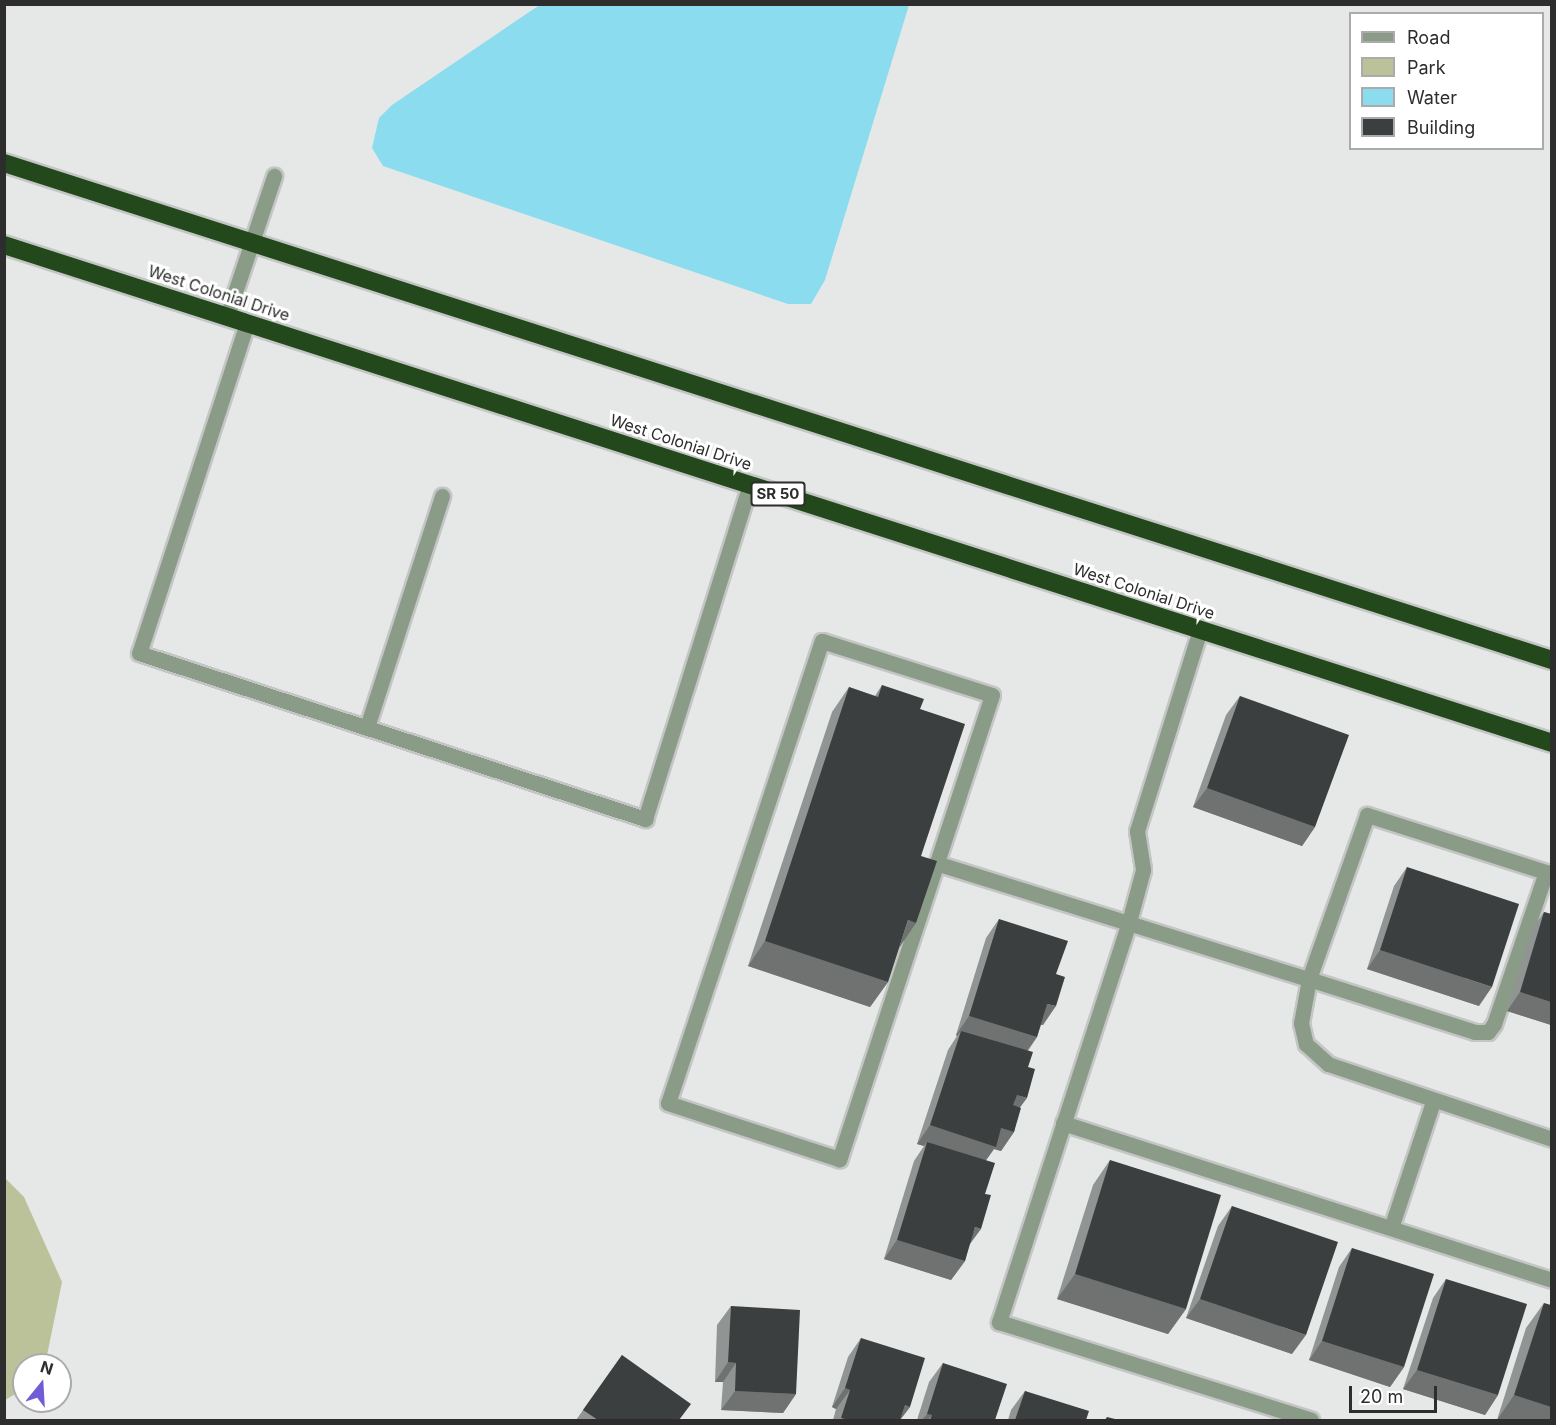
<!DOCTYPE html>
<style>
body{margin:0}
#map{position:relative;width:1556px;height:1425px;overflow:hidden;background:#e5e8e7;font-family:Inter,sans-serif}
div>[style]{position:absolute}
.green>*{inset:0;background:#bbc29a}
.water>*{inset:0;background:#8bdcef}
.roads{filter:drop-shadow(2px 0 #c4c6c5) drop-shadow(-2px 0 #c4c6c5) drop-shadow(0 2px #c4c6c5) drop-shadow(0 -2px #c4c6c5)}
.minor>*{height:15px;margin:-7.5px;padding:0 7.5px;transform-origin:7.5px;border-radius:7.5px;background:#8a9c87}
.highway>*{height:18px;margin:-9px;padding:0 9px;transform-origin:9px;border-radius:9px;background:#23481b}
.wall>*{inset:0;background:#909493}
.shaded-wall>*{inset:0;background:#6f7271}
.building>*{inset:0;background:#3c3f3f}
span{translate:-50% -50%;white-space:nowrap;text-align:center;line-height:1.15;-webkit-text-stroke:6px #fff;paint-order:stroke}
.shield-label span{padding:2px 4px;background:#fff;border:2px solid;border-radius:4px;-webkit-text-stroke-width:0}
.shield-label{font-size:15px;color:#2c2d2c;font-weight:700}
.street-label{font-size:16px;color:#2c2d2c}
.frame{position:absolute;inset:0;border:6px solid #2c2d2c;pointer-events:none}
.legend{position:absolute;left:1349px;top:12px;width:195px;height:138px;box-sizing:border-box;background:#fff;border:2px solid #ababab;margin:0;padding:8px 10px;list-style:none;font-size:18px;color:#2c2d2c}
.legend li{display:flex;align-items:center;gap:12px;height:30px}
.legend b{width:30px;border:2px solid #ababab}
.north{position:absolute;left:12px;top:1353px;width:60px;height:60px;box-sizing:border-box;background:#fff;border:2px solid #ababab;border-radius:50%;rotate:18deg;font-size:16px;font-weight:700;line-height:24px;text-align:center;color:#2c2d2c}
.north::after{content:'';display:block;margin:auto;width:21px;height:27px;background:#725cd6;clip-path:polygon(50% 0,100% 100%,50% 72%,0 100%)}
.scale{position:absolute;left:1349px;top:1386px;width:88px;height:27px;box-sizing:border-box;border:3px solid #2c2d2c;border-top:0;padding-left:8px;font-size:18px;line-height:21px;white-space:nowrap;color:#2c2d2c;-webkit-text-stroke:4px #fff;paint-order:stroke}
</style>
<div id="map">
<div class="green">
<i style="clip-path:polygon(4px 1177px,24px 1197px,62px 1282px,45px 1365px,24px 1365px,24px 1389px,5px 1400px)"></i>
</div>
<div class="water">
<i style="clip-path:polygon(541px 4px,909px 5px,825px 280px,811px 304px,788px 304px,383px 166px,372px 148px,379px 118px,392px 105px)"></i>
</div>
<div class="roads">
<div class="minor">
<i style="left:227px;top:316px;width:148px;rotate:-71.4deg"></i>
<i style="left:247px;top:323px;width:347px;rotate:108.1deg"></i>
<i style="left:139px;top:653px;width:533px;rotate:18.16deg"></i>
<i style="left:645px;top:819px;width:351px;rotate:-72.6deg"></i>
<i style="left:1200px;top:630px;width:211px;rotate:107.4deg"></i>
<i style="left:1137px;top:831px;width:39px;rotate:81deg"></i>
<i style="left:1143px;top:870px;width:54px;rotate:105.1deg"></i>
<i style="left:1129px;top:922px;width:421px;rotate:108deg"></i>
<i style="left:999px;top:1322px;width:327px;rotate:17.4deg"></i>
<i style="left:822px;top:641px;width:178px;rotate:17.6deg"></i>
<i style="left:992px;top:695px;width:489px;rotate:108.2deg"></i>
<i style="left:839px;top:1159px;width:180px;rotate:-161.9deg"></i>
<i style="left:668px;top:1103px;width:487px;rotate:-71.6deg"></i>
<i style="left:367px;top:727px;width:243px;rotate:-72deg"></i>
<i style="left:939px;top:864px;width:387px;rotate:17.3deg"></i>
<i style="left:1309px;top:979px;width:174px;rotate:-70.5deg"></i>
<i style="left:1367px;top:815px;width:194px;rotate:17.7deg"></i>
<i style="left:1546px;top:872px;width:161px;rotate:108.9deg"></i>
<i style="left:1494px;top:1024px;width:10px;rotate:127deg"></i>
<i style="left:1488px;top:1032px;width:13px;rotate:180deg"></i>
<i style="left:1475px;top:1032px;width:174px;rotate:-162.3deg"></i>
<i style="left:1309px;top:979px;width:45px;rotate:100.3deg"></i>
<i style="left:1301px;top:1023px;width:22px;rotate:77deg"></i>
<i style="left:1306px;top:1044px;width:30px;rotate:42deg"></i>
<i style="left:1328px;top:1064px;width:236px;rotate:18.5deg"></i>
<i style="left:1063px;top:1123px;width:514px;rotate:17.8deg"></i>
<i style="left:1391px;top:1228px;width:133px;rotate:-71.6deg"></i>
</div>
<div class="highway">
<i style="left:4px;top:163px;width:1626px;rotate:17.8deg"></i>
<i style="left:4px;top:245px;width:1626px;rotate:17.83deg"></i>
</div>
</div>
<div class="wall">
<i style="clip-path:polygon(882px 685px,920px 709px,921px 856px,899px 948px,888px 982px,870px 1007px,748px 966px,832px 712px,849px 687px,875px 696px)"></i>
<i style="clip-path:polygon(1240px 696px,1315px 827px,1302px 846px,1193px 807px,1226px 715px)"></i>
<i style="clip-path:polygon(1407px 867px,1479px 1006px,1367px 969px,1394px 886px)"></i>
<i style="clip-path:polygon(1544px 912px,1551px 914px,1551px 1025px,1507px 1011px,1531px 931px)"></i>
<i style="clip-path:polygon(999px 919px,1056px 974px,1043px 1025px,1041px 1025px,1037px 1037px,1028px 1051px,1028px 1067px,1014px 1132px,1001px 1151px,994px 1149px,986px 1160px,969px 1245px,965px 1261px,951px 1280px,884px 1259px,914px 1161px,924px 1146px,917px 1144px,948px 1050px,957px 1036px,956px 1035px,986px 938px)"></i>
<i style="clip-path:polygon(1110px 1160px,1186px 1309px,1168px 1334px,1057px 1299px,1093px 1185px)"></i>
<i style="clip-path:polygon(1232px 1206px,1292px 1354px,1186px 1318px,1218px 1226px)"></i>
<i style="clip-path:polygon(1352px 1248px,1404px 1367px,1390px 1387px,1309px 1360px,1339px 1267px)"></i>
<i style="clip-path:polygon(1446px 1279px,1498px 1395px,1485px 1415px,1403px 1389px,1433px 1298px)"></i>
<i style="clip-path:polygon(1544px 1303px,1551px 1420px,1497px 1420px,1526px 1328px)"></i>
<i style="clip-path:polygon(731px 1306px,796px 1394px,783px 1413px,721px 1410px,723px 1382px,715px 1382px,717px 1325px)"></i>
<i style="clip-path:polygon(861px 1338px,910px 1407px,900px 1420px,833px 1420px,836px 1409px,832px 1407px,848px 1357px)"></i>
<i style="clip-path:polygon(622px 1355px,679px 1420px,576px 1420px)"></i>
<i style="clip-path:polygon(943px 1363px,995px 1420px,917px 1420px,929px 1382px)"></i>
<i style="clip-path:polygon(1025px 1391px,1086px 1420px,1008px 1420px,1011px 1410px)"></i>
</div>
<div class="shaded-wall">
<i style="clip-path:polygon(1207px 788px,1315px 827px,1302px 846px,1193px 807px)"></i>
<i style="clip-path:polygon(908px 920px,916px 923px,899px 948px)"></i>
<i style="clip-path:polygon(765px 941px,888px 982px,870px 1007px,748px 966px)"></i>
<i style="clip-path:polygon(1380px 950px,1492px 987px,1479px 1006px,1367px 969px)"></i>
<i style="clip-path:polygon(1520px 992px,1551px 1002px,1551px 1025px,1507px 1011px)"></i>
<i style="clip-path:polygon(1047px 1004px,1056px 1006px,1043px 1025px,1034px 1023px)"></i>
<i style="clip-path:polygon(969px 1016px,1037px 1037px,1023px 1056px,961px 1031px,957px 1036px,956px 1035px)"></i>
<i style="clip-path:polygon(1017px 1095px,1027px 1098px,1013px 1117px,1003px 1114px)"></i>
<i style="clip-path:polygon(930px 1125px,1001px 1128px,1014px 1132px,1001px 1151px,994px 1149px,982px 1166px,927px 1142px,924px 1146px,917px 1144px)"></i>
<i style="clip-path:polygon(975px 1227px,981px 1229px,967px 1248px)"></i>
<i style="clip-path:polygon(897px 1240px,965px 1261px,951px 1280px,884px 1259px)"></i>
<i style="clip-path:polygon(1075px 1274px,1186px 1309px,1168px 1334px,1057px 1299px)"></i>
<i style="clip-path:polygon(1200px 1299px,1306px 1335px,1292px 1354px,1186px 1318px)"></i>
<i style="clip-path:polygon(1322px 1341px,1404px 1367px,1390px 1387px,1309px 1360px)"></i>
<i style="clip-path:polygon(728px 1362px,736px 1363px,723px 1382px,715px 1382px)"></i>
<i style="clip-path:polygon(1417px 1370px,1498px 1395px,1485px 1415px,1403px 1389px)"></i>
<i style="clip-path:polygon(845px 1388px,850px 1390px,836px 1409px,832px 1407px)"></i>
<i style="clip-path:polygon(735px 1391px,796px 1394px,783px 1413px,721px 1410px)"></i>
<i style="clip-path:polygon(1514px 1395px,1551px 1407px,1551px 1420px,1497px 1420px)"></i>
<i style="clip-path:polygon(905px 1405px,910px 1407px,900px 1420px)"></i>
<i style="clip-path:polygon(927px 1414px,932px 1415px,928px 1420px,922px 1420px)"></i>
</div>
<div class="building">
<i style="clip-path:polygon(882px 685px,924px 699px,920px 709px,965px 724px,921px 856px,937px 861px,916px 923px,908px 920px,888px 982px,765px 941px,849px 687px,878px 697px)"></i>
<i style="clip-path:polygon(1240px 696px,1349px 735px,1315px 827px,1207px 788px)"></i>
<i style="clip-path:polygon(1407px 867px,1519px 904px,1492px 987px,1380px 950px)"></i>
<i style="clip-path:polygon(1544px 912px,1551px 914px,1551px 1002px,1520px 992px)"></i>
<i style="clip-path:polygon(999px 919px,1068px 941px,1056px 974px,1065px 977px,1056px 1006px,1047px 1004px,1037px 1037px,969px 1016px)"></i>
<i style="clip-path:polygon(961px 1031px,1033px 1052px,1028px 1067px,1035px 1069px,1027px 1098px,1017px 1095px,1013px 1105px,1021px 1108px,1014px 1132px,1001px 1128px,996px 1147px,930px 1125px)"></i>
<i style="clip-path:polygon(927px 1142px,995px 1163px,985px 1194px,991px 1195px,981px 1229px,975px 1227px,965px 1261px,897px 1240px)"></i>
<i style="clip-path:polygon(1110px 1160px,1221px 1195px,1186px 1309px,1075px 1274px)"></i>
<i style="clip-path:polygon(1232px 1206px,1338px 1242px,1306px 1335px,1200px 1299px)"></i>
<i style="clip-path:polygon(1352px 1248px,1434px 1274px,1404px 1367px,1322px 1341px)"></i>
<i style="clip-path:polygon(1446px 1279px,1527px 1304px,1498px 1395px,1417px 1370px)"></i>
<i style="clip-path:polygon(1544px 1303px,1551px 1305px,1551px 1407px,1514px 1395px)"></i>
<i style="clip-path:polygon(731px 1306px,800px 1310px,796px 1394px,735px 1391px,736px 1363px,728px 1362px)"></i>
<i style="clip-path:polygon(861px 1338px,925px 1358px,910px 1407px,905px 1405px,900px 1420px,849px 1420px,841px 1418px,850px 1390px,845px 1388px)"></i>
<i style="clip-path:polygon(622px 1355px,691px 1404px,679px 1420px,598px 1420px,583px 1410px)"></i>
<i style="clip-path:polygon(943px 1363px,1007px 1384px,995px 1420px,930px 1420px,932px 1415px,927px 1414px)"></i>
<i style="clip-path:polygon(1025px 1391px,1089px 1411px,1086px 1420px,1015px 1420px)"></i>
<i style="clip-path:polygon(1107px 1417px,1119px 1420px,1105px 1420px)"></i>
</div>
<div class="shield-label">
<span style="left:778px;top:494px">SR 50</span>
</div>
<div class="street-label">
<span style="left:219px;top:293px;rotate:18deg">West Colonial Drive</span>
<span style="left:681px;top:442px;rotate:18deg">West Colonial Drive</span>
<span style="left:1144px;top:591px;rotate:18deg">West Colonial Drive</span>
</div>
<div class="frame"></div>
<ul class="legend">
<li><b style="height:8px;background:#8a9c87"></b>Road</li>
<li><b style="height:16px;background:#bbc29a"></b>Park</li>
<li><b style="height:16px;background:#8bdcef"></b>Water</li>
<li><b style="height:16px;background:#3c3f3f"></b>Building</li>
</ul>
<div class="north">N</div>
<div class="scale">20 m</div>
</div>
